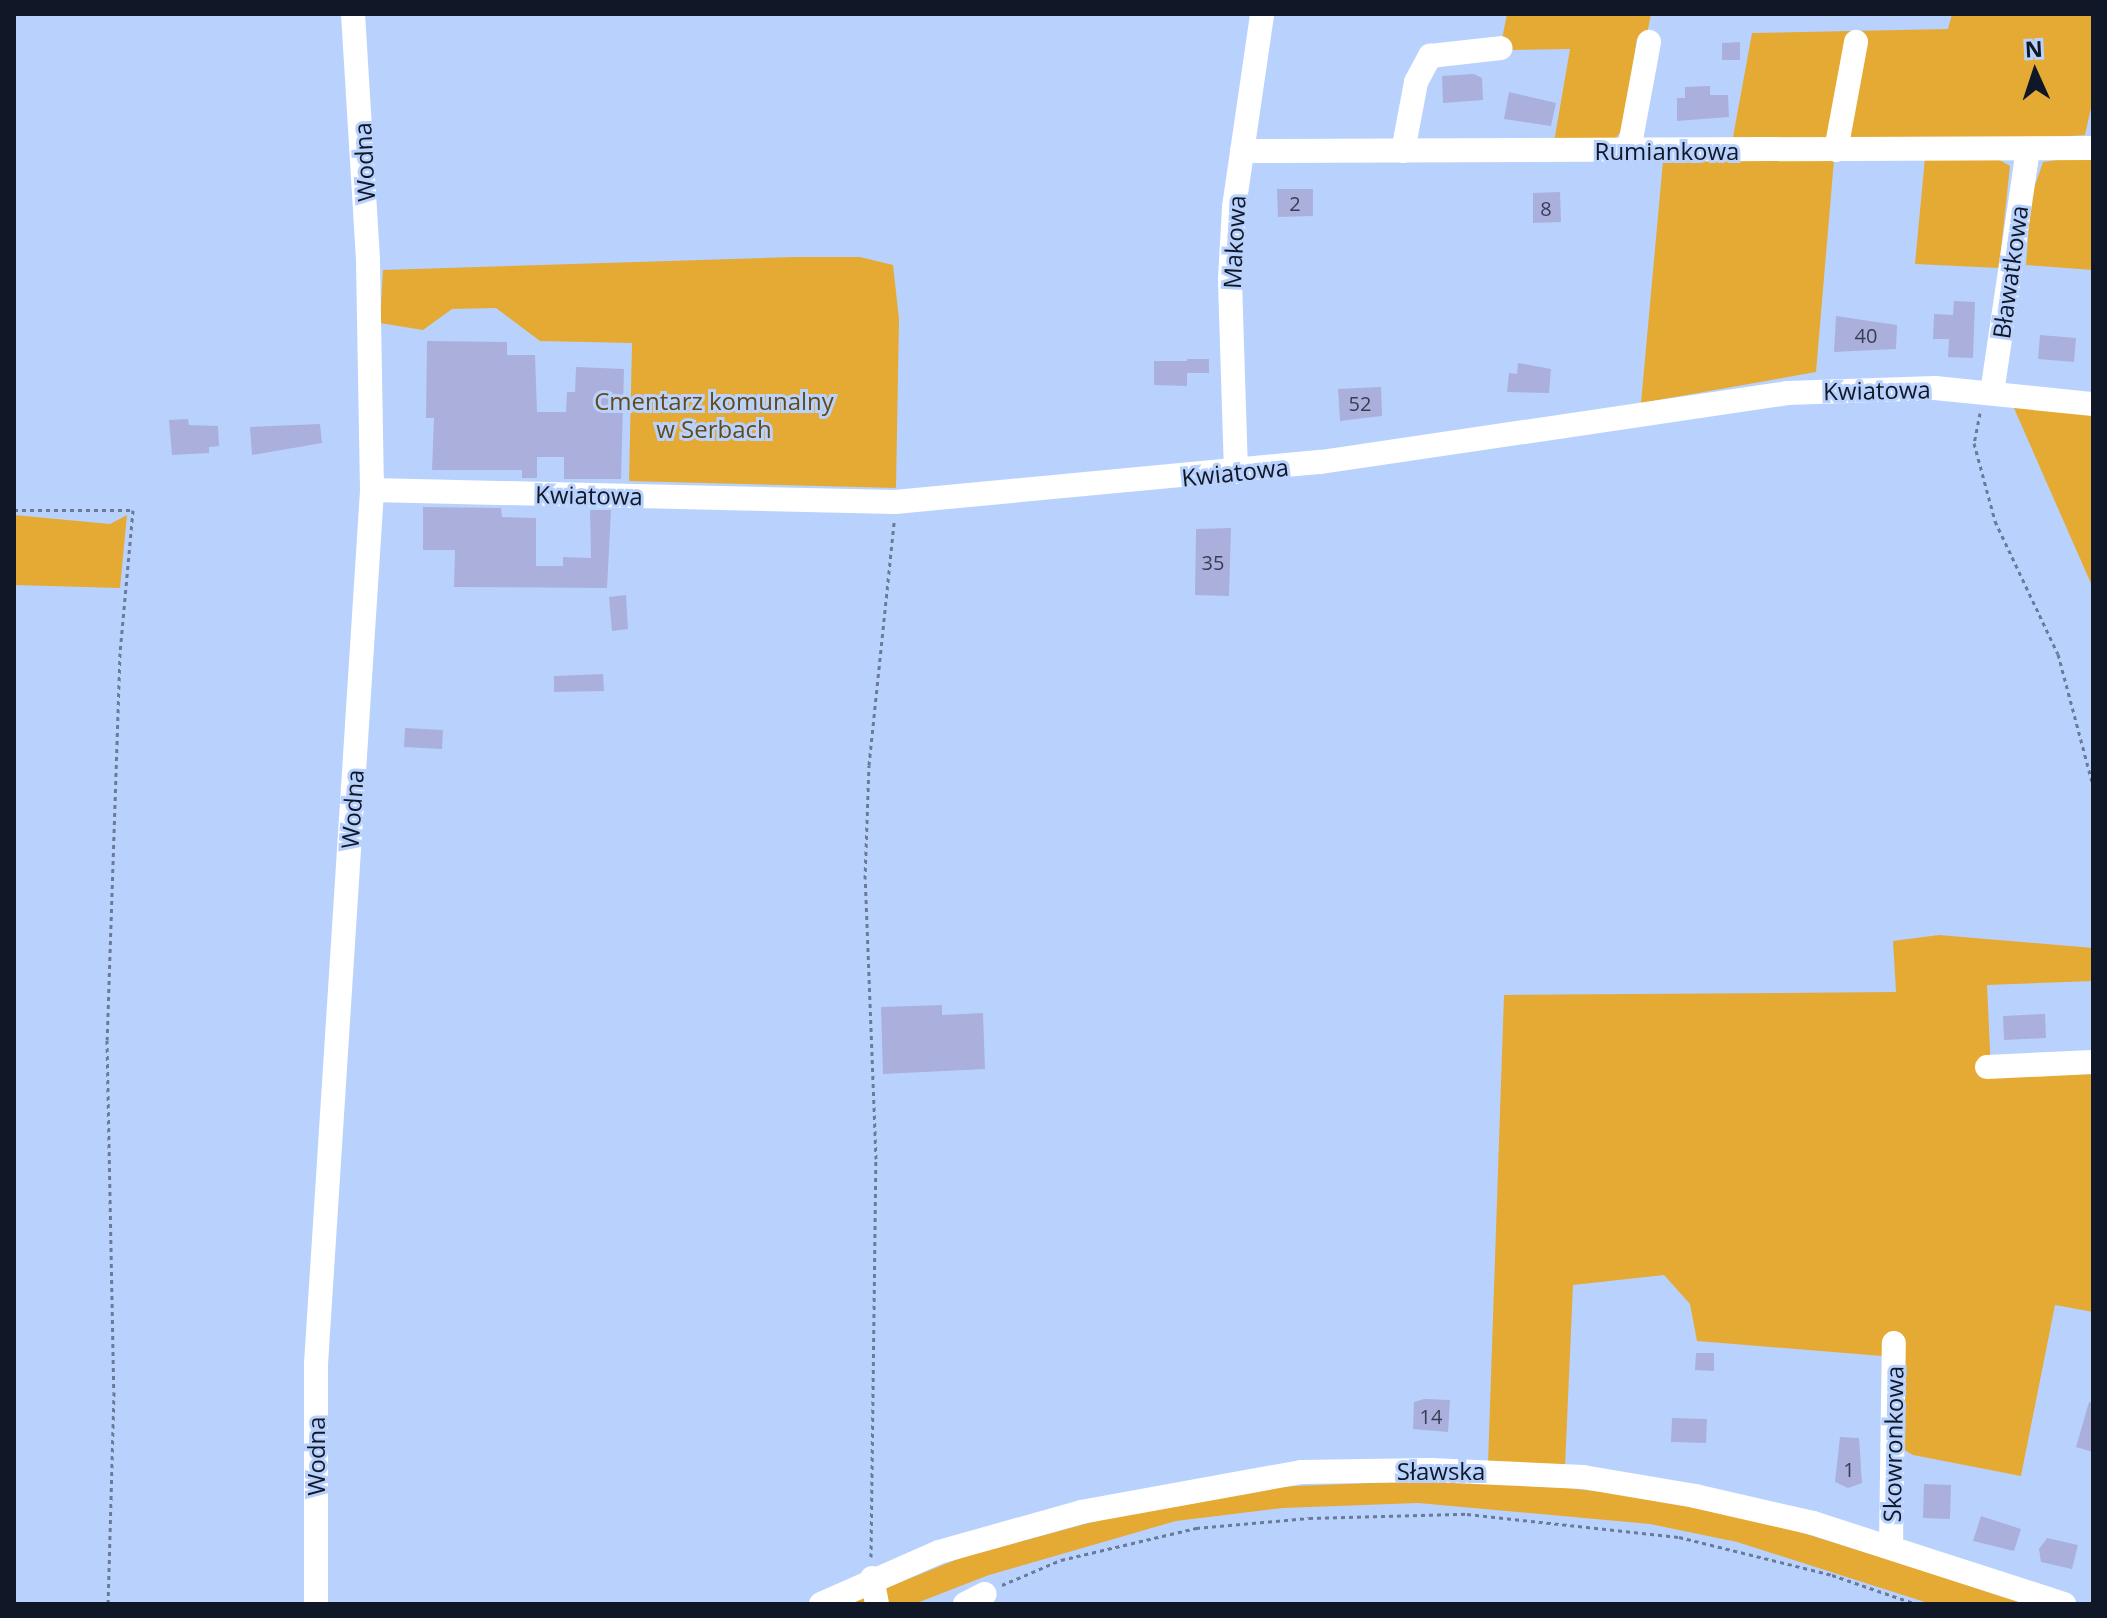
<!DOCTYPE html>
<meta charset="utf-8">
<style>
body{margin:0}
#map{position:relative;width:2107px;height:1618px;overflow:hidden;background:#b9d2fd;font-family:"Open Sans",sans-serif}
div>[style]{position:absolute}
.green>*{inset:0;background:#e4aa34}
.building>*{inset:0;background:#abafdc}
.path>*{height:3px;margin-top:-1.5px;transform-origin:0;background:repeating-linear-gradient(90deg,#6a7b99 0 4px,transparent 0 8px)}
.minor>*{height:24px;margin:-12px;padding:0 12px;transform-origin:12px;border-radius:12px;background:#fff}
span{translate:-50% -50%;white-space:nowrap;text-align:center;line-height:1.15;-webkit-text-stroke:6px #b9d2fd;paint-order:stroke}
.number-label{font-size:20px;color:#373e54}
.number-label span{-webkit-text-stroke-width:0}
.street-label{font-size:24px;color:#101827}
.park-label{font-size:24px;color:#644a18}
.frame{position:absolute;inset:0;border:16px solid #101827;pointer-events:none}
.north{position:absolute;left:1995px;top:32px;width:80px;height:80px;-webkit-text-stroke:6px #b9d2fd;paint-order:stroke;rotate:357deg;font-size:22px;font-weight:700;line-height:32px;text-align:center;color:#101827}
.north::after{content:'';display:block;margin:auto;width:28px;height:36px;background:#101827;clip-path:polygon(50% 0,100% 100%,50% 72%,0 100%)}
</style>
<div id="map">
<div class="green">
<i style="clip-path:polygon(1507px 14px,1651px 14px,1647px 34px,1637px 38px,1624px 127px,1613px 142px,1554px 142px,1570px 49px,1512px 50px,1502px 39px)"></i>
<i style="clip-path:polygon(1952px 14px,2093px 14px,2093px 99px,2085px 135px,2024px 139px,1733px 137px,1752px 33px,1948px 29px)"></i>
<i style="clip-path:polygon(1993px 156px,2010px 166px,1999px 268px,1915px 264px,1925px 158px)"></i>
<i style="clip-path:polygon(2071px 158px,2093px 158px,2093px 270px,2026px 265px,2031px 197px,2043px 162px)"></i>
<i style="clip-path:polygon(1834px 160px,1816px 372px,1641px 403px,1663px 161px)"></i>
<i style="clip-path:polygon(793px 257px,860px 257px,893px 265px,899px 319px,896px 488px,629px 481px,632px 343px,540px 341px,496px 308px,452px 309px,423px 330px,380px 323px,383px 270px)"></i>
<i style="clip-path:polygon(2013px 406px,2093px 412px,2093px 588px)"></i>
<i style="clip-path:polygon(14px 515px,110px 524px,127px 515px,120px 588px,14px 585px)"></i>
<i style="clip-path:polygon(1939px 935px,2093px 948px,2093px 981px,1987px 985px,1991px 1071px,2093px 1067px,2093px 1312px,2055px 1305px,2021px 1476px,1913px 1455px,1881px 1436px,1882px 1356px,1697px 1341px,1690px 1304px,1664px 1275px,1573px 1285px,1565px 1467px,1488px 1464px,1504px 995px,1896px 992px,1893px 941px)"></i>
<i style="clip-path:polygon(1418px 1481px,1532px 1484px,1664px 1499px,1771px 1523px,2032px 1604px,1931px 1604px,1737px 1542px,1650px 1524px,1418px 1503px,1283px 1508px,1176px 1521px,989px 1575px,914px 1604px,846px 1604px,963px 1557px,1115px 1516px,1273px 1487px)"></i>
</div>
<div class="building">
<i style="clip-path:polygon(1740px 42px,1740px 60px,1722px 60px,1722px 43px)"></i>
<i style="clip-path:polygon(1474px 74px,1482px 78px,1483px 100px,1443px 103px,1442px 76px)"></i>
<i style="clip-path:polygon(1710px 86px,1710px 95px,1728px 95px,1729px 117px,1677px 121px,1677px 98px,1685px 98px,1685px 87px)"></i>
<i style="clip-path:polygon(1509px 92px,1556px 103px,1551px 126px,1504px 119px)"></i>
<i style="clip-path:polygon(1277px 189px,1313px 189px,1313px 216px,1278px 217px)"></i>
<i style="clip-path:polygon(1560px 192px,1561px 222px,1533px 223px,1533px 193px)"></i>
<i style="clip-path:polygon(1954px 301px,1975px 302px,1973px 358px,1948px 357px,1949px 339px,1933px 339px,1934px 314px,1953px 315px)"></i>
<i style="clip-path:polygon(1836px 316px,1897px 325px,1896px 349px,1834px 352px)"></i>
<i style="clip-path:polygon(2040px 335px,2076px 338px,2074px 362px,2038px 359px)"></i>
<i style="clip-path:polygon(427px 341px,507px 342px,507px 355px,535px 355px,537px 412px,566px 412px,567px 392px,575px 392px,576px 367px,624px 369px,621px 479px,564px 479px,564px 457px,537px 457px,537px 478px,522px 478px,522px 470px,432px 470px,434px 418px,426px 418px)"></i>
<i style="clip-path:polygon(1187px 359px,1209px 359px,1209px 373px,1187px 373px,1187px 386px,1154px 385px,1154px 361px,1187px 361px,1187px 367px)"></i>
<i style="clip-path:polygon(1518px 363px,1551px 369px,1549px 393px,1507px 392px,1509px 373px,1517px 374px)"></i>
<i style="clip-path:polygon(1381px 387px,1382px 416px,1340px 421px,1338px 389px)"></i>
<i style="clip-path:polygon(188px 419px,189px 425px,218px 426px,219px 446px,209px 447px,209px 453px,172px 455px,169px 420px)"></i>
<i style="clip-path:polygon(320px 424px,322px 443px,252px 455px,250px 427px)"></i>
<i style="clip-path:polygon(423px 507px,501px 508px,502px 517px,536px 518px,536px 566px,563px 566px,563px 557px,591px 558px,590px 510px,611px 510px,607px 588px,454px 587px,455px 550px,423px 550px)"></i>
<i style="clip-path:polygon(1231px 528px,1229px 596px,1195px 595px,1196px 529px)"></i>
<i style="clip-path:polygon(626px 595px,628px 629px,612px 631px,609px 597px)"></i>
<i style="clip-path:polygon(603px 674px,604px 691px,554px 692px,554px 676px)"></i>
<i style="clip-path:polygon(405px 728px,443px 730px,442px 749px,404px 747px)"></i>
<i style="clip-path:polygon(942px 1005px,942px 1015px,983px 1013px,985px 1069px,883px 1074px,881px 1007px)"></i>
<i style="clip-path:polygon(2045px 1014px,2046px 1038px,2004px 1040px,2003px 1016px)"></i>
<i style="clip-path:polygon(1696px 1353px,1714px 1353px,1714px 1371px,1695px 1370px)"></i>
<i style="clip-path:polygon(1424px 1399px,1450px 1400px,1448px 1432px,1413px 1429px,1414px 1402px)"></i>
<i style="clip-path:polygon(2089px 1402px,2093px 1403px,2093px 1452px,2076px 1447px)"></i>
<i style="clip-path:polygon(1672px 1418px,1707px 1419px,1706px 1443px,1671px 1442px)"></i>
<i style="clip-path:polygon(1840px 1437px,1859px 1438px,1862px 1483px,1848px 1488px,1835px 1482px)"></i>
<i style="clip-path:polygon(1924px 1484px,1951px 1485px,1950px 1519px,1923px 1518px)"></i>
<i style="clip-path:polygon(1981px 1516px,2021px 1529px,2014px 1551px,1973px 1541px)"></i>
<i style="clip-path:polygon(2047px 1538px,2078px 1545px,2072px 1569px,2041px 1562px,2039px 1549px)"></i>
</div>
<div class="path">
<i style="left:1980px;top:413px;width:31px;rotate:101deg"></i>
<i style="left:1974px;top:443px;width:81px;rotate:74.9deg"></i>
<i style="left:1995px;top:521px;width:147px;rotate:64.7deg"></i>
<i style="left:2058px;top:654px;width:137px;rotate:75.1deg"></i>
<i style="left:14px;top:510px;width:119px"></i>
<i style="left:133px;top:510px;width:144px;rotate:95.2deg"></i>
<i style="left:120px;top:653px;width:387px;rotate:91.9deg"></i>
<i style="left:107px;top:1040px;width:352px;rotate:88.9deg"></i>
<i style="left:114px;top:1392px;width:212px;rotate:91.6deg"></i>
<i style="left:871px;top:1557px;width:398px;rotate:-89.3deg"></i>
<i style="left:876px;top:1159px;width:280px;rotate:-92.2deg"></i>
<i style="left:865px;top:879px;width:114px;rotate:-88deg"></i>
<i style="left:869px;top:765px;width:244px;rotate:-84.1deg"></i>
<i style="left:1002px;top:1585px;width:64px;rotate:-23deg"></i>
<i style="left:1061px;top:1560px;width:139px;rotate:-13.3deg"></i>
<i style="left:1196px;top:1528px;width:113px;rotate:-5.1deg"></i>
<i style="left:1309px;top:1518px;width:158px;rotate:-1.5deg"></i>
<i style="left:1467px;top:1514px;width:213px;rotate:6.2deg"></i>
<i style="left:1679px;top:1537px;width:158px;rotate:13.9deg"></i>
<i style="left:1832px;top:1575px;width:89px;rotate:19deg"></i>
</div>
<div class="minor">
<i style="left:1629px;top:150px;width:110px;rotate:-79.5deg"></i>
<i style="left:1836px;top:150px;width:110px;rotate:-79.5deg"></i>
<i style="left:1242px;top:151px;width:851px;rotate:-0.2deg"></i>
<i style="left:1403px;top:151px;width:70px;rotate:-79.3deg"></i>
<i style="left:1416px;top:82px;width:30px;rotate:-62deg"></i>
<i style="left:1430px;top:56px;width:71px;rotate:-6.4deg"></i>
<i style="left:1992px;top:393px;width:246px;rotate:-81.6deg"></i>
<i style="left:1236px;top:472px;width:193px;rotate:-91.8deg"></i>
<i style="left:1230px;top:279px;width:72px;rotate:-86.8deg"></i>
<i style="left:1234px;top:207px;width:195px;rotate:-81.7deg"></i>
<i style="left:372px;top:490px;width:523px;rotate:1.31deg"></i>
<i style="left:895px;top:502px;width:428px;rotate:-5.4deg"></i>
<i style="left:1321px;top:462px;width:471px;rotate:-8.4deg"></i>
<i style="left:1787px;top:393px;width:148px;rotate:-1.9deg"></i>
<i style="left:1935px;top:388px;width:159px;rotate:5.8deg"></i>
<i style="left:1987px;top:1067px;width:106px;rotate:-2.7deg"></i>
<i style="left:1891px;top:1546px;width:203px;rotate:-89.2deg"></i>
<i style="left:872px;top:1578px;width:26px;rotate:79deg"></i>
<i style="left:316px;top:1604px;width:240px;rotate:-90deg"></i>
<i style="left:316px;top:1364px;width:876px;rotate:-86.33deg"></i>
<i style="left:372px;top:490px;width:231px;rotate:-91deg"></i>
<i style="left:368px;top:259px;width:245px;rotate:-93.5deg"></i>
<i style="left:821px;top:1604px;width:129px;rotate:-23.8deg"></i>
<i style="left:939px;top:1552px;width:148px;rotate:-15.7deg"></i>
<i style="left:1081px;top:1512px;width:224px;rotate:-10.3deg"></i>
<i style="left:1301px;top:1472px;width:130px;rotate:-0.9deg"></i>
<i style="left:1431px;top:1470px;width:152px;rotate:2.6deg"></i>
<i style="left:1583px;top:1477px;width:114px;rotate:9.6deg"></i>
<i style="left:1695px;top:1496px;width:121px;rotate:12.9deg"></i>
<i style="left:1813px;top:1523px;width:264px;rotate:17.9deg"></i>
<i style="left:965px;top:1604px;width:22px;rotate:-27deg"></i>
</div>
<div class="number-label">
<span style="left:1295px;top:203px">2</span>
<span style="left:1546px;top:208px">8</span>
<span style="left:1866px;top:335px">40</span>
<span style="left:1360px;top:403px">52</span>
<span style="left:1213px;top:562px">35</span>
<span style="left:1431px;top:1416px">14</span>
<span style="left:1849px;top:1469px">1</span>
</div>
<div class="street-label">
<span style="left:1667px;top:151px">Rumiankowa</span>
<span style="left:364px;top:162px;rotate:-93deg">Wodna</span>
<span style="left:1234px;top:242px;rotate:-87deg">Makowa</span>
<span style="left:2010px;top:272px;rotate:-82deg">Bławatkowa</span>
<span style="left:1877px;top:390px;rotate:-1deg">Kwiatowa</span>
<span style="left:1235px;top:472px;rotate:-6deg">Kwiatowa</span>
<span style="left:589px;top:495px;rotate:1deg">Kwiatowa</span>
<span style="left:352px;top:809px;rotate:-86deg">Wodna</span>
<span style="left:1893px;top:1444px;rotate:-89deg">Skowronkowa</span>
<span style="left:316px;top:1456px;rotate:-90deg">Wodna</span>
<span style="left:1441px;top:1471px">Sławska</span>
</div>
<div class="park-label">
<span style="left:714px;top:415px">Cmentarz komunalny<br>w Serbach</span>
</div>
<div class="frame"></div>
<div class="north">N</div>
</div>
